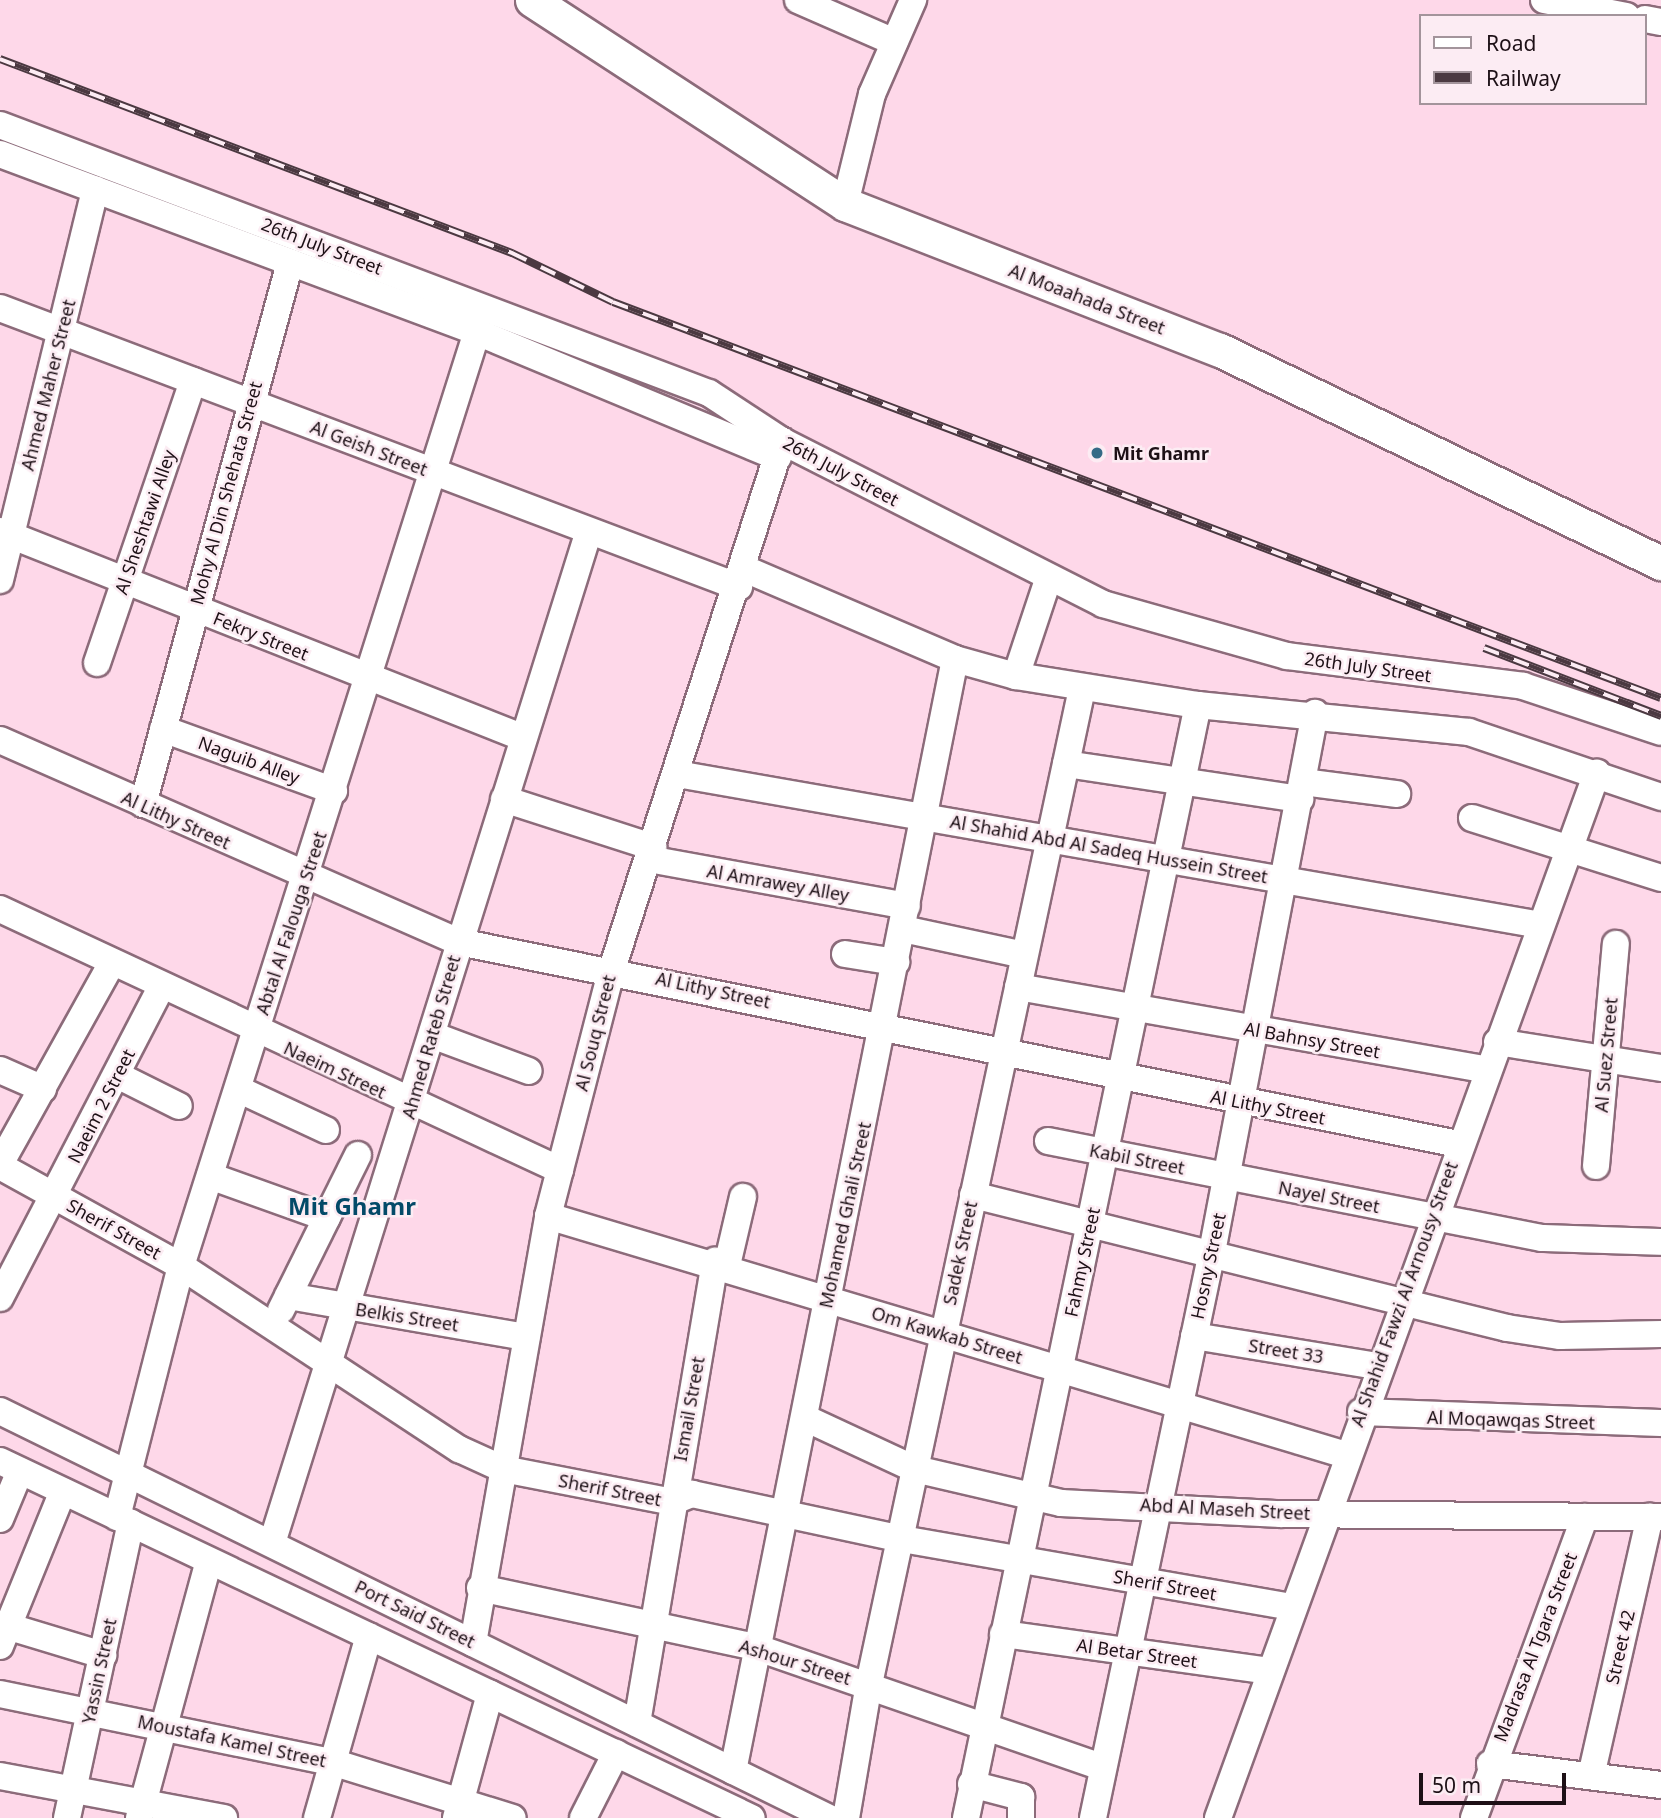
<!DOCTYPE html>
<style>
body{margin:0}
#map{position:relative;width:1661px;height:1818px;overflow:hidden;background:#fed8e9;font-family:"Noto Sans",sans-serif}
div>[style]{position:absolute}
.roads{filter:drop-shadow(2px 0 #8c6b7a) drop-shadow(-2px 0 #8c6b7a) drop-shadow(0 2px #8c6b7a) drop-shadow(0 -2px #8c6b7a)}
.minor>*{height:26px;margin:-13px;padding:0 13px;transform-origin:13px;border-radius:13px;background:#fff}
.major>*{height:33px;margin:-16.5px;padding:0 16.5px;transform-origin:16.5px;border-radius:16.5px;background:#fff}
.rail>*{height:8px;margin-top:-4px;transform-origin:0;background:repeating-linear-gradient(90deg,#fcecf3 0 16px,#4b3941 0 32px);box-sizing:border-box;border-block:2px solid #4b3941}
.dots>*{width:19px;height:19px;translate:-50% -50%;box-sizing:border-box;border:4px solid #fcecf3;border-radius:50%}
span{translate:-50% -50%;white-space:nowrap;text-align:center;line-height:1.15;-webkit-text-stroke:5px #fcecf3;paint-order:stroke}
.street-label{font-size:18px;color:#1d1016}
.poi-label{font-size:18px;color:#1d1016;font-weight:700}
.left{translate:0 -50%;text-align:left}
.district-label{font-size:24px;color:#034a68;font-weight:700}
.legend{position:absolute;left:1419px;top:14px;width:228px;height:91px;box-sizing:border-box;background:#fcecf3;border:2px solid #a3949b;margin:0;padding:9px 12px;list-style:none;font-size:21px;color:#1d1016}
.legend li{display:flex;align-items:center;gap:14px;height:35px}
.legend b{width:35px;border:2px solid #a3949b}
.scale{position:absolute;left:1419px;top:1773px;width:147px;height:32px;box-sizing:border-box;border:4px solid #1d1016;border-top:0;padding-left:9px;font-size:21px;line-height:24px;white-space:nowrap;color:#1d1016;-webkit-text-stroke:5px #fcecf3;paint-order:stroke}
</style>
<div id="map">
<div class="roads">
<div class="minor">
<i style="left:798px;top:0;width:105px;rotate:23.6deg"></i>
<i style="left:1544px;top:0;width:84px;rotate:11deg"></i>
<i style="left:1645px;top:19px;width:16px;rotate:11deg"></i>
<i style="left:0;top:125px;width:758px;rotate:20.71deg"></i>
<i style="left:709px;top:393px;width:87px;rotate:33.3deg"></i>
<i style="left:782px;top:441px;width:360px;rotate:26.9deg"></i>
<i style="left:1103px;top:604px;width:191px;rotate:15.8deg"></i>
<i style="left:1287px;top:656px;width:238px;rotate:7.2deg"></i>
<i style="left:1523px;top:686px;width:145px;rotate:18.4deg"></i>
<i style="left:0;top:154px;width:509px;rotate:20.46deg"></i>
<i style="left:477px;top:332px;width:326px;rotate:22.6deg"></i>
<i style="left:845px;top:204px;width:113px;rotate:-76.2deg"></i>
<i style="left:872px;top:94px;width:103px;rotate:-66.4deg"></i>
<i style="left:0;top:308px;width:790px;rotate:20.68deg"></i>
<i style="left:0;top:531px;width:563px;rotate:21.56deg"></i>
<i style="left:745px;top:569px;width:228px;rotate:23.2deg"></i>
<i style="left:955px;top:659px;width:63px;rotate:15.6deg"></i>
<i style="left:1016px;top:676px;width:184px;rotate:9.1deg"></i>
<i style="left:1198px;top:705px;width:272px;rotate:5.7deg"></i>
<i style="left:1469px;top:732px;width:203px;rotate:18.7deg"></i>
<i style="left:0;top:580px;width:402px;rotate:-76.3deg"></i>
<i style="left:97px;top:663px;width:298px;rotate:-71.2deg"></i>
<i style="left:1016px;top:676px;width:101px;rotate:-71.6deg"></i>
<i style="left:163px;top:729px;width:182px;rotate:19.9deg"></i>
<i style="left:0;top:740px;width:501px;rotate:23.75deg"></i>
<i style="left:459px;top:942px;width:1019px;rotate:11.43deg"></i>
<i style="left:1066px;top:764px;width:237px;rotate:8.5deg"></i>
<i style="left:677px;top:774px;width:876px;rotate:9.92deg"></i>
<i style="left:1303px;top:782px;width:95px;rotate:7.3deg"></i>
<i style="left:504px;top:799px;width:157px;rotate:17.9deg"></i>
<i style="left:143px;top:804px;width:561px;rotate:-74.8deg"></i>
<i style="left:1472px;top:818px;width:198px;rotate:17.6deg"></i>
<i style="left:649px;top:859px;width:262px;rotate:10.3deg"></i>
<i style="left:0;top:909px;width:618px;rotate:24.99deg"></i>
<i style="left:903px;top:929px;width:124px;rotate:12.1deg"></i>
<i style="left:845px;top:954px;width:52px;rotate:8.9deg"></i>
<i style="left:1018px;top:987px;width:476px;rotate:10deg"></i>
<i style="left:432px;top:1035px;width:103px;rotate:20.4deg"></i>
<i style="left:1497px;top:1042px;width:166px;rotate:9deg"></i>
<i style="left:0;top:1070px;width:47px;rotate:23.8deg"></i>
<i style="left:117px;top:1075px;width:69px;rotate:26.6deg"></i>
<i style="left:238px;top:1089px;width:97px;rotate:25deg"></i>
<i style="left:1048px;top:1141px;width:503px;rotate:11.11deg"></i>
<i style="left:1542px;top:1238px;width:119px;rotate:1.9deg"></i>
<i style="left:0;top:1164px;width:230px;rotate:-60.9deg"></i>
<i style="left:0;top:1166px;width:207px;rotate:28.9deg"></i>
<i style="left:181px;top:1266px;width:333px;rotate:33.4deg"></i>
<i style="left:459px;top:1449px;width:48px;rotate:24.4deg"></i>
<i style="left:503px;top:1469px;width:172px;rotate:11deg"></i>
<i style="left:672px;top:1502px;width:22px;rotate:-22deg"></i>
<i style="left:692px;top:1494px;width:215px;rotate:12.1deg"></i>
<i style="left:902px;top:1539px;width:397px;rotate:9.9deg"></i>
<i style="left:1596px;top:1166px;width:223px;rotate:-84.9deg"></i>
<i style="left:210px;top:1176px;width:124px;rotate:19.7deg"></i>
<i style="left:973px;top:1195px;width:550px;rotate:13.99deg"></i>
<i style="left:1507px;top:1328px;width:54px;rotate:8.6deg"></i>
<i style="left:1560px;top:1336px;width:101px;rotate:-1.1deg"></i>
<i style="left:548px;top:1216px;width:833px;rotate:16.67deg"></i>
<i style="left:727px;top:1265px;width:70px;rotate:-76.8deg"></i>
<i style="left:288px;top:1296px;width:242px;rotate:9.8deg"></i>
<i style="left:0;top:1298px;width:350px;rotate:-62.6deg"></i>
<i style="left:281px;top:1310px;width:173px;rotate:-63.6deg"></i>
<i style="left:1194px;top:1336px;width:186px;rotate:9.3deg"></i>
<i style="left:0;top:1411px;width:924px;rotate:26.15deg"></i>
<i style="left:1361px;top:1412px;width:300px;rotate:2.1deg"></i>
<i style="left:805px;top:1418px;width:121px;rotate:24.9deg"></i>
<i style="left:915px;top:1469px;width:150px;rotate:13.1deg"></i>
<i style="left:1061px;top:1503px;width:220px;rotate:2.9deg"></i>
<i style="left:1281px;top:1514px;width:380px;rotate:0.5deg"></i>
<i style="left:0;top:1461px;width:832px;rotate:25.4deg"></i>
<i style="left:117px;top:1517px;width:259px;rotate:-75.7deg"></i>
<i style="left:181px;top:1266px;width:980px;rotate:-72.42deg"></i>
<i style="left:0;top:1519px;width:52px;rotate:-67.4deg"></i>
<i style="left:272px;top:1543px;width:1060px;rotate:-72.61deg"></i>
<i style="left:480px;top:1588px;width:281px;rotate:12.1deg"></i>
<i style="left:755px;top:1647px;width:366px;rotate:19.1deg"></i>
<i style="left:0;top:1624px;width:108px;rotate:16.8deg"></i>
<i style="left:1003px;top:1634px;width:270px;rotate:7.9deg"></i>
<i style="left:473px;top:1643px;width:434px;rotate:-80deg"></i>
<i style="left:548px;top:1216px;width:255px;rotate:-75.5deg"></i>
<i style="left:612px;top:969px;width:555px;rotate:-72.15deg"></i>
<i style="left:0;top:1646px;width:167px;rotate:-67.9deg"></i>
<i style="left:0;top:1694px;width:339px;rotate:11.6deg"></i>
<i style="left:332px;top:1762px;width:189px;rotate:17.2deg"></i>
<i style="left:637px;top:1723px;width:469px;rotate:-80.4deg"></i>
<i style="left:1490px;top:1764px;width:172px;rotate:7deg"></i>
<i style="left:733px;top:1771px;width:1134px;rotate:-78.71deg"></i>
<i style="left:0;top:1776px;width:228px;rotate:10.6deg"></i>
<i style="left:1591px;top:1776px;width:266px;rotate:-77.2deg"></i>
<i style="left:971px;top:1784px;width:52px;rotate:14.6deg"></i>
<i style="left:1021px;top:1797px;width:21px;rotate:90deg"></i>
<i style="left:67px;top:1818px;width:302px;rotate:-77.8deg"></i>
<i style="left:139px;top:1818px;width:266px;rotate:-74.8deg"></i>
<i style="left:317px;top:1818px;width:189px;rotate:-74.1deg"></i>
<i style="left:456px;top:1818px;width:129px;rotate:-74.7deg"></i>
<i style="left:583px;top:1818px;width:73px;rotate:-63.1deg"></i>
<i style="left:846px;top:1818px;width:136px;rotate:-80.3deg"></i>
<i style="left:869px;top:1684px;width:1018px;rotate:-77.92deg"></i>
<i style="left:966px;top:1818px;width:1137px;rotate:-78.23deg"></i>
<i style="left:1093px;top:1818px;width:578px;rotate:-78.13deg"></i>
<i style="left:1212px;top:1252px;width:549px;rotate:-79.18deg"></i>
<i style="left:1218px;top:1818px;width:1112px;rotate:-70.07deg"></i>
<i style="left:1474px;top:1818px;width:321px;rotate:-69.8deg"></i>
</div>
<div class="major">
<i style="left:532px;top:0;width:374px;rotate:33.1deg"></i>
<i style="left:845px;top:204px;width:402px;rotate:21.3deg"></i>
<i style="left:1220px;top:350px;width:490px;rotate:25.8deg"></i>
</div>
</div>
<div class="rail">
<i style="left:0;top:59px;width:548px;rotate:20.75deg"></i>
<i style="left:512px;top:253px;width:112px;rotate:25.9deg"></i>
<i style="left:613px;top:302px;width:1120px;rotate:20.7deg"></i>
<i style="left:1484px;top:648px;width:190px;rotate:21deg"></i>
</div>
<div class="dots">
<i style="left:1097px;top:453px;background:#356a86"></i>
</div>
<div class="street-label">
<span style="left:322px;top:246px;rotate:21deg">26th July Street</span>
<span style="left:1087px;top:299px;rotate:21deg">Al Moaahada Street</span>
<span style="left:48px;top:385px;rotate:-76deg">Ahmed Maher Street</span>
<span style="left:369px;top:448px;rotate:21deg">Al Geish Street</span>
<span style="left:841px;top:471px;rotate:28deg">26th July Street</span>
<span style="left:226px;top:493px;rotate:-75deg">Mohy Al Din Shehata Street</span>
<span style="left:145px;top:522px;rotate:-71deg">Al Sheshtawi Alley</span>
<span style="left:261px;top:636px;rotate:22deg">Fekry Street</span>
<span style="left:1368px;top:667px;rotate:8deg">26th July Street</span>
<span style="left:249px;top:760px;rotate:20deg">Naguib Alley</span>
<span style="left:176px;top:820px;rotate:24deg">Al Lithy Street</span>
<span style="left:1109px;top:849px;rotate:10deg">Al Shahid Abd Al Sadeq Hussein Street</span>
<span style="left:778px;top:883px;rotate:10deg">Al Amrawey Alley</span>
<span style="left:291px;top:923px;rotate:-72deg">Abtal Al Falouga Street</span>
<span style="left:713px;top:990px;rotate:12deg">Al Lithy Street</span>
<span style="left:595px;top:1033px;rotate:-76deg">Al Souq Street</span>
<span style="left:431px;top:1037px;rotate:-74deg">Ahmed Rateb Street</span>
<span style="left:1312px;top:1040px;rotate:10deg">Al Bahnsy Street</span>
<span style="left:1606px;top:1055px;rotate:-85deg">Al Suez Street</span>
<span style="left:335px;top:1070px;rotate:25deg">Naeim Street</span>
<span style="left:101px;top:1106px;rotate:-63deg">Naeim 2 Street</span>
<span style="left:1268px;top:1107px;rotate:11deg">Al Lithy Street</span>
<span style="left:1137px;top:1159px;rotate:11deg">Kabil Street</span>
<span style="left:1329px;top:1197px;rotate:11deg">Nayel Street</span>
<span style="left:845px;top:1215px;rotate:-78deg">Mohamed Ghali Street</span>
<span style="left:114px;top:1229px;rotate:29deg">Sherif Street</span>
<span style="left:960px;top:1253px;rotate:-78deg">Sadek Street</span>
<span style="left:1082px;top:1262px;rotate:-78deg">Fahmy Street</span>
<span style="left:1208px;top:1266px;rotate:-78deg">Hosny Street</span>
<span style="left:1404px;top:1294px;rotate:-70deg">Al Shahid Fawzi Al Arnousy Street</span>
<span style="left:407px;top:1317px;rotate:9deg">Belkis Street</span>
<span style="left:947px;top:1335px;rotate:17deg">Om Kawkab Street</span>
<span style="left:1286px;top:1351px;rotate:9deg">Street 33</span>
<span style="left:689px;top:1409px;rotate:-80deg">Ismail Street</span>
<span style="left:1511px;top:1420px;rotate:2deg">Al Moqawqas Street</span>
<span style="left:610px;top:1490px;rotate:11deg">Sherif Street</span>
<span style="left:1225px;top:1509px;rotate:3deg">Abd Al Maseh Street</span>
<span style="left:1165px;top:1585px;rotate:10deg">Sherif Street</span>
<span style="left:415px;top:1614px;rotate:26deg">Port Said Street</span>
<span style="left:1535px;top:1647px;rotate:-69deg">Madrasa Al Tgara Street</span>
<span style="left:1620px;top:1647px;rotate:-77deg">Street 42</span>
<span style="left:1137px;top:1653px;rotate:8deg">Al Betar Street</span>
<span style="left:795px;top:1662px;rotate:17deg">Ashour Street</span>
<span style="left:99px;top:1671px;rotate:-78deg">Yassin Street</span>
<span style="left:232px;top:1741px;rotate:12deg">Moustafa Kamel Street</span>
</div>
<div class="poi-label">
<span class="left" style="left:1113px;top:453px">Mit Ghamr</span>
</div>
<div class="district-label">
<span style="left:352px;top:1206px">Mit Ghamr</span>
</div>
<ul class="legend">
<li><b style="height:9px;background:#fff"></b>Road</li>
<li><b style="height:9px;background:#4b3941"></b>Railway</li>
</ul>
<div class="scale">50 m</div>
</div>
